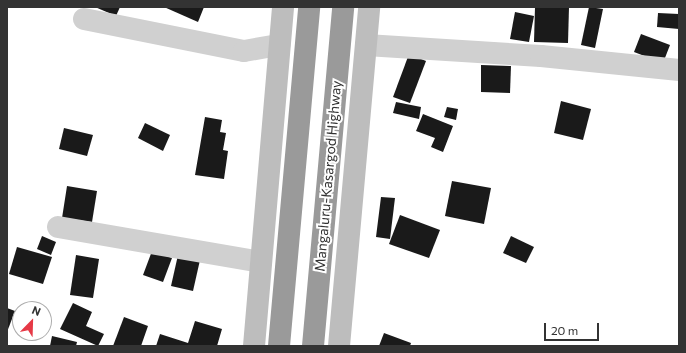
<!DOCTYPE html>
<style>
body{margin:0}
#map{position:relative;width:686px;height:353px;overflow:hidden;background:#fff;font-family:Commissioner,sans-serif}
div>[style]{position:absolute}
.building>*{inset:0;background:#1a1a1a}
.street>*{height:22px;margin:-11px;padding:0 11px;transform-origin:11px;border-radius:11px;background:#d0d0d0}
.secondary>*{height:22px;margin:-11px;padding:0 11px;transform-origin:11px;border-radius:11px;background:#bdbdbd}
.highway>*{height:22px;margin:-11px;padding:0 11px;transform-origin:11px;border-radius:11px;background:#9a9a9a}
span{translate:-50% -50%;white-space:nowrap;text-align:center;line-height:1.15;-webkit-text-stroke:4px #fff;paint-order:stroke}
.street-label{font-size:14px;color:#333}
.frame{position:absolute;inset:0;border:8px solid #333;pointer-events:none}
.north{position:absolute;left:12px;top:301px;width:40px;height:40px;box-sizing:border-box;background:#fff;border:1px solid #adadad;border-radius:50%;rotate:23deg;font-size:11px;font-weight:700;line-height:16px;text-align:center;color:#333}
.north::after{content:'';display:block;margin:auto;width:14px;height:18px;background:#e63946;clip-path:polygon(50% 0,100% 100%,50% 72%,0 100%)}
.scale{position:absolute;left:544px;top:323px;width:55px;height:18px;box-sizing:border-box;border:2px solid #333;border-top:0;padding-left:5px;font-size:12px;line-height:14px;white-space:nowrap;color:#333;-webkit-text-stroke:3px #fff;paint-order:stroke}
</style>
<div id="map">
<div class="building">
<i style="clip-path:polygon(95px 7px,120px 7px,116px 16px)"></i>
<i style="clip-path:polygon(164px 7px,204px 7px,198px 22px)"></i>
<i style="clip-path:polygon(535px 7px,569px 7px,568px 43px,534px 42px)"></i>
<i style="clip-path:polygon(589px 7px,603px 9px,595px 48px,581px 45px)"></i>
<i style="clip-path:polygon(515px 12px,534px 16px,529px 42px,510px 39px)"></i>
<i style="clip-path:polygon(658px 13px,679px 14px,679px 29px,657px 27px)"></i>
<i style="clip-path:polygon(641px 34px,670px 45px,663px 63px,634px 52px)"></i>
<i style="clip-path:polygon(409px 54px,426px 61px,410px 103px,393px 97px)"></i>
<i style="clip-path:polygon(481px 65px,511px 66px,510px 93px,481px 92px)"></i>
<i style="clip-path:polygon(561px 101px,591px 109px,583px 140px,554px 133px)"></i>
<i style="clip-path:polygon(396px 102px,421px 107px,419px 119px,393px 113px)"></i>
<i style="clip-path:polygon(447px 107px,458px 109px,456px 120px,444px 117px)"></i>
<i style="clip-path:polygon(423px 114px,453px 126px,443px 152px,431px 147px,435px 138px,416px 131px)"></i>
<i style="clip-path:polygon(205px 117px,222px 120px,220px 132px,226px 133px,223px 150px,228px 151px,224px 179px,195px 175px)"></i>
<i style="clip-path:polygon(145px 123px,170px 135px,163px 151px,138px 138px)"></i>
<i style="clip-path:polygon(64px 128px,93px 135px,87px 156px,59px 149px)"></i>
<i style="clip-path:polygon(452px 181px,491px 188px,484px 224px,445px 216px)"></i>
<i style="clip-path:polygon(67px 186px,97px 191px,92px 222px,62px 218px)"></i>
<i style="clip-path:polygon(381px 197px,395px 198px,390px 239px,376px 237px)"></i>
<i style="clip-path:polygon(400px 215px,440px 230px,429px 258px,389px 244px)"></i>
<i style="clip-path:polygon(42px 236px,56px 242px,51px 255px,37px 249px)"></i>
<i style="clip-path:polygon(511px 236px,534px 247px,526px 263px,503px 253px)"></i>
<i style="clip-path:polygon(17px 247px,52px 257px,43px 284px,9px 274px)"></i>
<i style="clip-path:polygon(152px 251px,172px 258px,163px 282px,143px 275px)"></i>
<i style="clip-path:polygon(76px 255px,99px 259px,93px 298px,70px 295px)"></i>
<i style="clip-path:polygon(178px 255px,200px 260px,193px 291px,171px 286px)"></i>
<i style="clip-path:polygon(73px 303px,92px 312px,86px 326px,104px 334px,98px 346px,60px 329px)"></i>
<i style="clip-path:polygon(7px 308px,15px 311px,7px 332px)"></i>
<i style="clip-path:polygon(124px 317px,148px 326px,141px 346px,113px 346px)"></i>
<i style="clip-path:polygon(195px 321px,222px 329px,217px 346px,156px 346px,160px 334px,188px 343px)"></i>
<i style="clip-path:polygon(384px 333px,411px 343px,410px 346px,379px 346px)"></i>
<i style="clip-path:polygon(52px 336px,77px 342px,76px 346px,50px 346px)"></i>
</div>
<div class="street">
<i style="left:84px;top:19px;width:163px;rotate:11.3deg"></i>
<i style="left:244px;top:51px;width:36px;rotate:-10deg"></i>
<i style="left:366px;top:45px;width:175px;rotate:3.6deg"></i>
<i style="left:541px;top:56px;width:139px;rotate:5.8deg"></i>
<i style="left:58px;top:227px;width:206px;rotate:9.8deg"></i>
</div>
<div class="secondary">
<i style="left:254px;top:346px;width:340px;rotate:-85.1deg"></i>
<i style="left:339px;top:346px;width:340px;rotate:-84.9deg"></i>
</div>
<div class="highway">
<i style="left:279px;top:346px;width:340px;rotate:-84.9deg"></i>
<i style="left:313px;top:346px;width:340px;rotate:-84.9deg"></i>
</div>
<div class="street-label">
<span style="left:328px;top:176px;rotate:-85deg">Mangaluru-Kasargod Highway</span>
</div>
<div class="frame"></div>
<div class="north">N</div>
<div class="scale">20 m</div>
</div>
